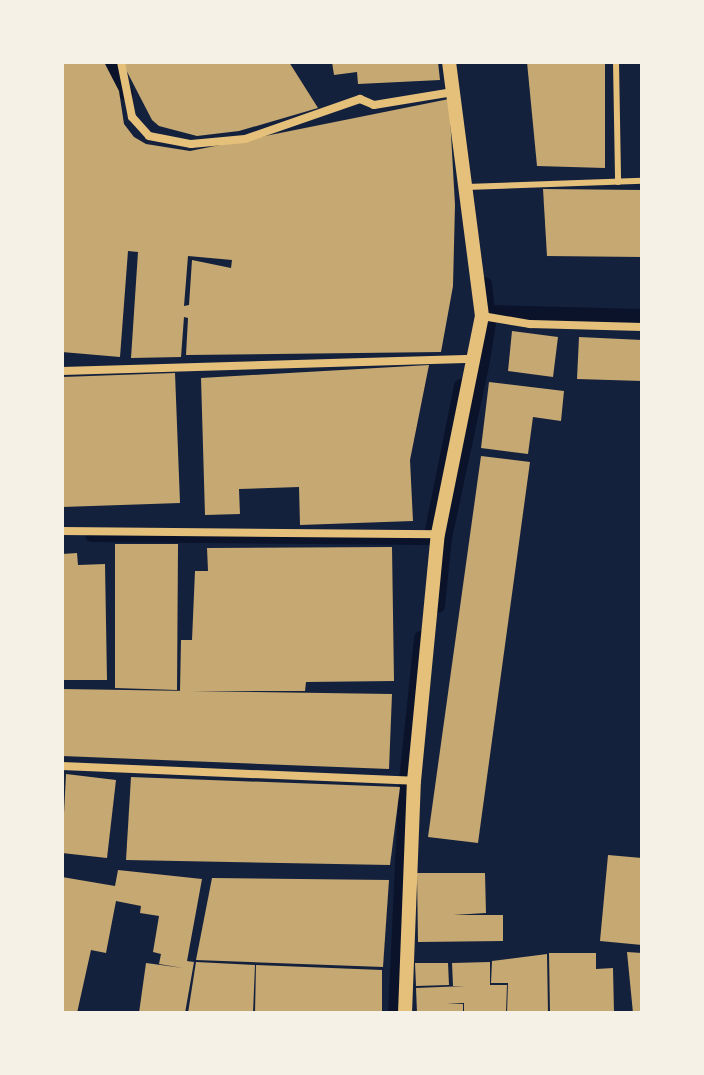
<!DOCTYPE html>
<style>
body{margin:0}
#map{position:relative;width:704px;height:1075px;overflow:hidden;background:#14213d;font-family:"Nunito Sans",sans-serif}
div>[style]{position:absolute}
.stream>*{height:14px;margin:-7px;padding:0 7px;transform-origin:7px;border-radius:7px;background:#0b132b}
.building>*{inset:0;background:#c6a872}
.service>*{height:6px;margin:-3px;padding:0 3px;transform-origin:3px;border-radius:3px;background:#e5c07b}
.minor>*{height:8px;margin:-4px;padding:0 4px;transform-origin:4px;border-radius:4px;background:#e5c07b}
.tertiary>*{height:14px;margin:-7px;padding:0 7px;transform-origin:7px;border-radius:7px;background:#e5c07b}
span{translate:-50% -50%;white-space:nowrap;text-align:center;line-height:1.15;-webkit-text-stroke:8px #f6f1e7;paint-order:stroke}
.frame{position:absolute;inset:0;border:64px solid #f6f1e7;pointer-events:none}
</style>
<div id="map">
<div class="stream">
<i style="left:112px;top:62px;width:35px;rotate:66deg"></i>
<i style="left:489px;top:312px;width:153px;rotate:1.5deg"></i>
<i style="left:432px;top:530px;width:147px;rotate:-78.6deg"></i>
<i style="left:92px;top:535px;width:339px;rotate:0.5deg"></i>
<i style="left:438px;top:606px;width:68px;rotate:-84.1deg"></i>
<i style="left:445px;top:538px;width:181px;rotate:-77.9deg"></i>
<i style="left:483px;top:361px;width:39px;rotate:-81deg"></i>
<i style="left:489px;top:322px;width:38px;rotate:-96deg"></i>
<i style="left:395px;top:1013px;width:232px;rotate:-87.3deg"></i>
<i style="left:406px;top:781px;width:144px;rotate:-84deg"></i>
</div>
<div class="building">
<i style="clip-path:polygon(evenodd,62px 62px,104px 62px,119px 91px,124px 124px,134px 137px,146px 144px,190px 151px,449px 99px,455px 205px,453px 286px,441px 352px,186px 355px,188px 318px,184px 317px,181px 357px,131px 358px,138px 252px,128px 251px,120px 357px,62px 352px,62px 62px,188px 256px,232px 260px,231px 268px,192px 260px,189px 305px,184px 306px,188px 256px)"></i>
<i style="clip-path:polygon(122px 62px,289px 62px,318px 108px,239px 131px,197px 136px,159px 126px,152px 120px)"></i>
<i style="clip-path:polygon(332px 62px,438px 62px,440px 80px,358px 84px,357px 72px,334px 75px)"></i>
<i style="clip-path:polygon(527px 62px,605px 62px,605px 168px,537px 166px)"></i>
<i style="clip-path:polygon(543px 189px,642px 190px,642px 257px,547px 256px)"></i>
<i style="clip-path:polygon(512px 331px,558px 337px,553px 377px,508px 371px)"></i>
<i style="clip-path:polygon(579px 337px,642px 340px,642px 381px,577px 379px)"></i>
<i style="clip-path:polygon(429px 365px,410px 460px,413px 521px,300px 525px,299px 487px,239px 489px,240px 514px,205px 515px,201px 378px)"></i>
<i style="clip-path:polygon(175px 373px,180px 503px,62px 507px,62px 377px)"></i>
<i style="clip-path:polygon(489px 382px,564px 391px,561px 421px,533px 417px,528px 454px,481px 448px)"></i>
<i style="clip-path:polygon(481px 456px,530px 462px,478px 843px,428px 837px)"></i>
<i style="clip-path:polygon(115px 544px,178px 544px,177px 690px,115px 688px)"></i>
<i style="clip-path:polygon(392px 547px,394px 681px,306px 682px,305px 691px,180px 691px,181px 640px,192px 640px,195px 571px,208px 571px,207px 548px)"></i>
<i style="clip-path:polygon(77px 553px,78px 565px,105px 564px,107px 680px,62px 680px,62px 554px)"></i>
<i style="clip-path:polygon(62px 689px,392px 694px,389px 769px,62px 756px)"></i>
<i style="clip-path:polygon(66px 774px,116px 780px,107px 858px,62px 853px)"></i>
<i style="clip-path:polygon(131px 777px,400px 787px,390px 865px,126px 860px)"></i>
<i style="clip-path:polygon(608px 855px,642px 858px,642px 945px,600px 941px)"></i>
<i style="clip-path:polygon(118px 870px,202px 879px,187px 961px,194px 962px,185px 1013px,139px 1013px,146px 963px,183px 968px,159px 964px,161px 954px,153px 952px,159px 916px,140px 913px,141px 906px,116px 901px,106px 953px,91px 950px,77px 1013px,62px 1013px,62px 877px,115px 886px)"></i>
<i style="clip-path:polygon(417px 873px,485px 873px,486px 913px,453px 915px,503px 915px,503px 941px,418px 942px)"></i>
<i style="clip-path:polygon(212px 878px,389px 880px,383px 967px,196px 960px)"></i>
<i style="clip-path:polygon(627px 952px,642px 953px,642px 1013px,633px 1013px)"></i>
<i style="clip-path:polygon(549px 953px,596px 953px,596px 969px,613px 968px,614px 1013px,550px 1013px)"></i>
<i style="clip-path:polygon(547px 954px,548px 1013px,507px 1013px,508px 983px,491px 983px,492px 961px)"></i>
<i style="clip-path:polygon(196px 962px,255px 965px,253px 1013px,188px 1013px)"></i>
<i style="clip-path:polygon(490px 962px,490px 985px,507px 985px,506px 1013px,464px 1013px,464px 1003px,447px 1003px,463px 1004px,463px 1013px,417px 1013px,416px 988px,465px 986px,453px 986px,452px 963px)"></i>
<i style="clip-path:polygon(415px 963px,448px 963px,449px 985px,416px 986px)"></i>
<i style="clip-path:polygon(256px 965px,382px 970px,382px 1013px,255px 1013px)"></i>
</div>
<div class="service">
<i style="left:616px;top:62px;width:120px;rotate:89deg"></i>
<i style="left:466px;top:187px;width:176px;rotate:-2deg"></i>
</div>
<div class="minor">
<i style="left:121px;top:62px;width:56px;rotate:78.7deg"></i>
<i style="left:132px;top:117px;width:25px;rotate:48deg"></i>
<i style="left:149px;top:136px;width:43px;rotate:10.8deg"></i>
<i style="left:191px;top:144px;width:54px;rotate:-5.3deg"></i>
<i style="left:245px;top:139px;width:122px;rotate:-19.2deg"></i>
<i style="left:360px;top:99px;width:15px;rotate:23deg"></i>
<i style="left:374px;top:105px;width:80px;rotate:-9.3deg"></i>
<i style="left:482px;top:316px;width:49px;rotate:9.5deg"></i>
<i style="left:530px;top:324px;width:112px;rotate:1.5deg"></i>
<i style="left:62px;top:371px;width:412px;rotate:-1.7deg"></i>
<i style="left:62px;top:531px;width:376px;rotate:0.5deg"></i>
<i style="left:62px;top:766px;width:352px;rotate:2.4deg"></i>
</div>
<div class="tertiary">
<i style="left:405px;top:1013px;width:232px;rotate:-87.8deg"></i>
<i style="left:414px;top:781px;width:248px;rotate:-84.5deg"></i>
<i style="left:438px;top:534px;width:222px;rotate:-78.6deg"></i>
<i style="left:482px;top:316px;width:256px;rotate:-97.4deg"></i>
</div>
<div class="frame"></div>
</div>
